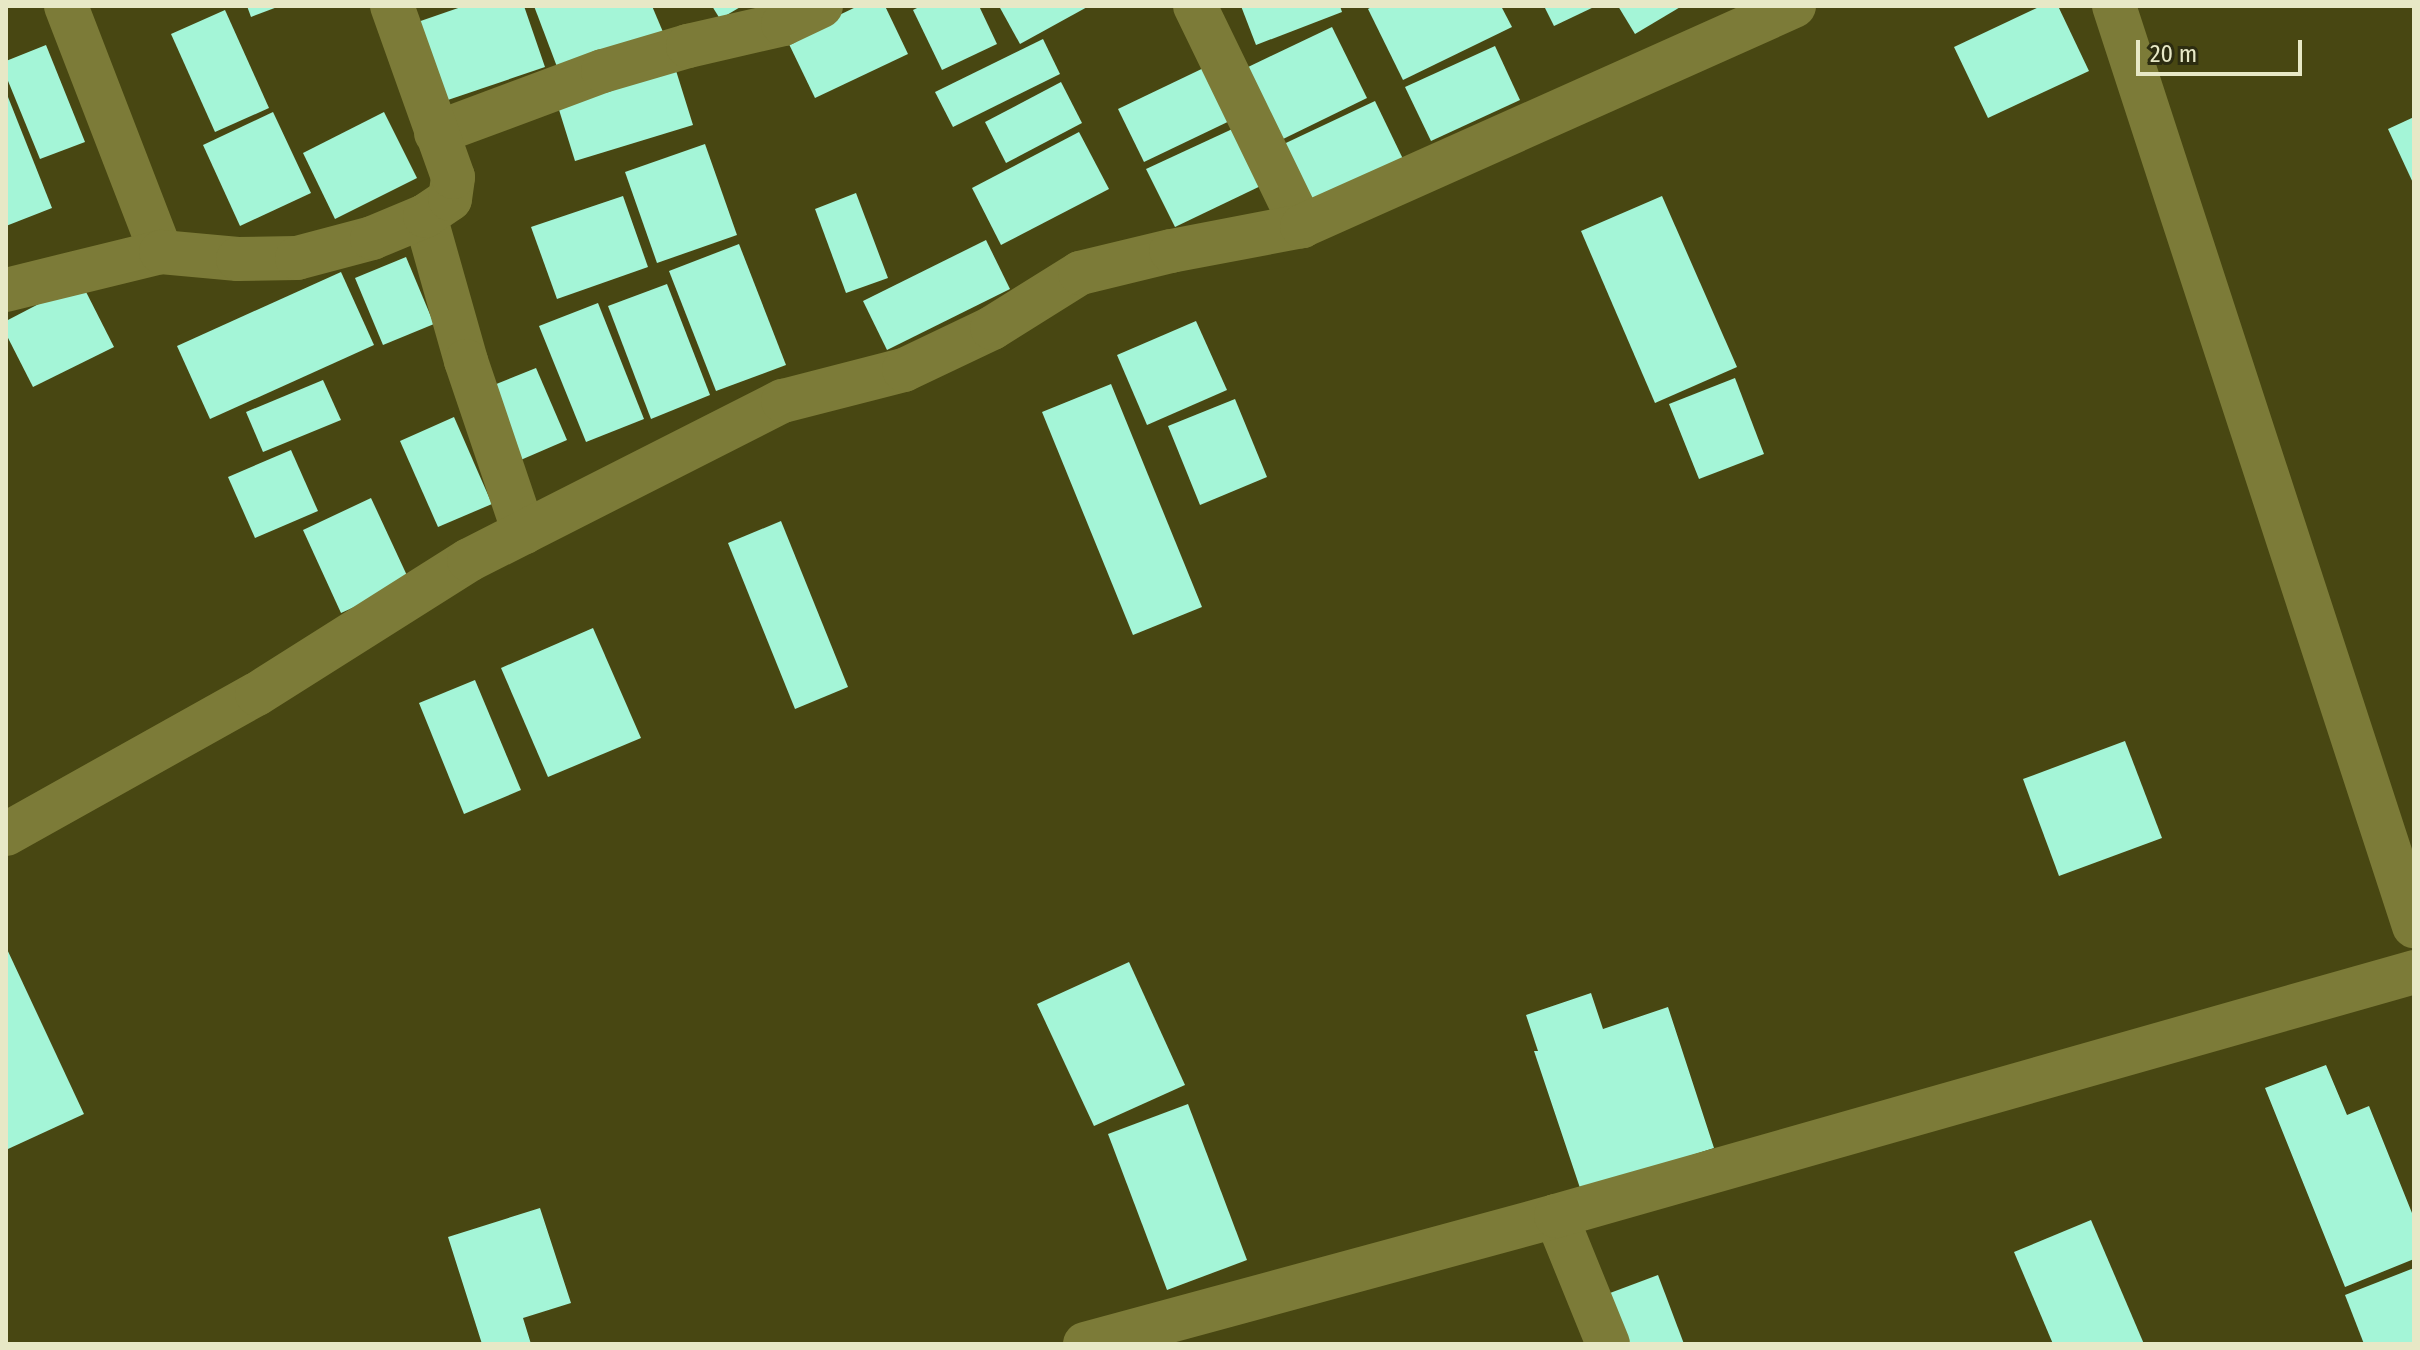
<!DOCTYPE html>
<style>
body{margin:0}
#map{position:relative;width:2420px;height:1350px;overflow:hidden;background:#484712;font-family:"Fira Sans Condensed",sans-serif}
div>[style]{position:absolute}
.building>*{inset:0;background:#a4f5d7}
.minor>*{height:44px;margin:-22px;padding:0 22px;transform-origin:22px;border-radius:22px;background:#7c7b38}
span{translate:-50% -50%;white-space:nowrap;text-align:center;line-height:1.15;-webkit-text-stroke:8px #2c2c10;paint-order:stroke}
.frame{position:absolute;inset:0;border:8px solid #e7e8c6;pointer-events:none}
.scale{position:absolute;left:2136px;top:40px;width:166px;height:36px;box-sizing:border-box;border:4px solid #e7e8c6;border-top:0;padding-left:10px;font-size:24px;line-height:28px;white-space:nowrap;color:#e7e8c6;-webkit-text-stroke:6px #2c2c10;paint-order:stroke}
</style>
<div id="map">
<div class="building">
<i style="clip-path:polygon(247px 6px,280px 6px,251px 17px)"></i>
<i style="clip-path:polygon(464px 6px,524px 6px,545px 67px,436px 104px,409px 25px)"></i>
<i style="clip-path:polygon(534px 6px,652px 6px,663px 32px,559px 72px)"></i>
<i style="clip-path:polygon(712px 6px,742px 6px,720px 19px)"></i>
<i style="clip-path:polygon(858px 6px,885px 6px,908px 54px,815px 98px,787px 40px)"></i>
<i style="clip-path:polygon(921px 6px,979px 6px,997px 44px,942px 70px,913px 10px)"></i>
<i style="clip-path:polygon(999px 6px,1089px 6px,1020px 44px)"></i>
<i style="clip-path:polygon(1241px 6px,1340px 6px,1342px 12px,1256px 45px)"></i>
<i style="clip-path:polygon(1373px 6px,1501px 6px,1512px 27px,1403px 80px,1368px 9px)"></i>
<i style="clip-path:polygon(1544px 6px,1596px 6px,1554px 26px)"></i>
<i style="clip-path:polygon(1618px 6px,1682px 6px,1635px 34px)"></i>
<i style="clip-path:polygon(2041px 6px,2058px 6px,2089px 71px,1988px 118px,1954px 47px)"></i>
<i style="clip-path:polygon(225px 10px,269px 108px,215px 132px,171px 34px)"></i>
<i style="clip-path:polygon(1332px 27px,1367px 98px,1281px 140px,1246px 68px)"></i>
<i style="clip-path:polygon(1043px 39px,1060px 74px,953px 127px,935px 92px)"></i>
<i style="clip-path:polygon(46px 45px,85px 142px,40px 159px,6px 76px,6px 61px)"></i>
<i style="clip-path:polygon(1495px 46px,1520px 100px,1431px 141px,1405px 87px)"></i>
<i style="clip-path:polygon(673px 61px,693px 125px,575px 161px,555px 97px)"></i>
<i style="clip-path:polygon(1212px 64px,1238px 117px,1144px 162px,1118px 109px)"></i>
<i style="clip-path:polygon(1061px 82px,1082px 123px,1006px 163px,985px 122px)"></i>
<i style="clip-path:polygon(6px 92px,52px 208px,6px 226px)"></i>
<i style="clip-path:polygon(1375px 101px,1403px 159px,1299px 208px,1271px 150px)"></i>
<i style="clip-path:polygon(273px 112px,311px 193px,240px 226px,203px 145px)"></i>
<i style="clip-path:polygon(384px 112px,417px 178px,335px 219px,303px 153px)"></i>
<i style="clip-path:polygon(2414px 117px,2414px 185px,2388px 129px)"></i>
<i style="clip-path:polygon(1241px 125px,1269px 182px,1175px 227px,1146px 169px)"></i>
<i style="clip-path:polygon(1079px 132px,1109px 189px,1001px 245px,972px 188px)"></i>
<i style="clip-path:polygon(705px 144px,737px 235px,657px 263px,625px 172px)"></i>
<i style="clip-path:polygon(856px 193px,888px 278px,846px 293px,815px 209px)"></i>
<i style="clip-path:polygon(623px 196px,648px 267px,557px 299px,531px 227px)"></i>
<i style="clip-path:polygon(1662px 196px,1737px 367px,1655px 403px,1581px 231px)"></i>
<i style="clip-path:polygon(986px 240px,1010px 289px,887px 350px,863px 301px)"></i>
<i style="clip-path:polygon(739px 244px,786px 365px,716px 391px,669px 271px)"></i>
<i style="clip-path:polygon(406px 257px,434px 324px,383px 345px,355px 278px)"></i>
<i style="clip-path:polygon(341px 272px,374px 345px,210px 419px,177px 346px)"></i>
<i style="clip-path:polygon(81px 282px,114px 347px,33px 387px,6px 334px,6px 321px)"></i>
<i style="clip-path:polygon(667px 284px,710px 395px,651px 419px,608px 306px)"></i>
<i style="clip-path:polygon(598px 303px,644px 419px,586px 442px,539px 326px)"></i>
<i style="clip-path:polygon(1196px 321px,1227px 390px,1147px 425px,1117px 355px)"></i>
<i style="clip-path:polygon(536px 368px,567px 440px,516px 462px,484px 389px)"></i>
<i style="clip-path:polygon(1735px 378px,1764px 454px,1699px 479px,1669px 404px)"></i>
<i style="clip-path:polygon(323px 380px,341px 420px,263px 452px,246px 412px)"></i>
<i style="clip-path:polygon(1111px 384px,1202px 607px,1133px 635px,1042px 412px)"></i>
<i style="clip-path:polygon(1235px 399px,1267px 477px,1200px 505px,1168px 426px)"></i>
<i style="clip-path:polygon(454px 417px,492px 504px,438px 527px,400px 441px)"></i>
<i style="clip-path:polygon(291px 450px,318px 511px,255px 538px,228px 477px)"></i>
<i style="clip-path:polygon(371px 498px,410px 582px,341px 613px,303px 530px)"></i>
<i style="clip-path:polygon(781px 521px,848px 687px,795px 709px,728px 543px)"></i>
<i style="clip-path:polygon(593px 628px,641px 738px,548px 777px,501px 668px)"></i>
<i style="clip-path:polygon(475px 680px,521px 790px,464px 814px,419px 703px)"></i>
<i style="clip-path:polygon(2125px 741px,2162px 838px,2059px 876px,2023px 779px)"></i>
<i style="clip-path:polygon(6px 947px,84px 1114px,8px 1149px,6px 1146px)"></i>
<i style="clip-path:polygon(1129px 962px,1185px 1085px,1094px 1126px,1037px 1004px)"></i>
<i style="clip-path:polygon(1591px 993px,1603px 1029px,1668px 1007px,1714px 1148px,1581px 1191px,1534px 1051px,1538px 1051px,1526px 1015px)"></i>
<i style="clip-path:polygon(2326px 1065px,2347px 1115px,2369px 1106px,2414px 1218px,2414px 1259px,2345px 1287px,2265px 1088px)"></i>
<i style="clip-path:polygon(1188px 1104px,1247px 1260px,1167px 1290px,1108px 1134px)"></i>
<i style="clip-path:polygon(540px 1208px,571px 1303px,523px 1318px,531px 1344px,482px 1344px,448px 1237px)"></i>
<i style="clip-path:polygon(2091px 1220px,2144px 1344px,2053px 1344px,2014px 1252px)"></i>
<i style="clip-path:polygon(2414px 1268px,2414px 1344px,2364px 1344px,2345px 1295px)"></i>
<i style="clip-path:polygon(1658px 1275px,1684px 1344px,1620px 1344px,1602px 1296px)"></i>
</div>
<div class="minor">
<i style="left:66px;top:6px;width:264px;rotate:68.9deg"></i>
<i style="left:1195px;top:6px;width:245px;rotate:64.1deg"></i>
<i style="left:2114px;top:6px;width:968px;rotate:71.94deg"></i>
<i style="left:436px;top:133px;width:178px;rotate:-20.4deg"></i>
<i style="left:603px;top:71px;width:89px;rotate:-16.4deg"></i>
<i style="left:688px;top:46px;width:98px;rotate:-13deg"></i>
<i style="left:783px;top:24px;width:42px;rotate:-25.3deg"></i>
<i style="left:425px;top:216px;width:151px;rotate:74.2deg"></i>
<i style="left:466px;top:361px;width:181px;rotate:71.3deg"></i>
<i style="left:6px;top:290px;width:160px;rotate:-13.8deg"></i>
<i style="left:161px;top:252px;width:77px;rotate:5.2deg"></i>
<i style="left:238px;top:259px;width:59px;rotate:-1deg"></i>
<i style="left:297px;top:258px;width:78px;rotate:-14.9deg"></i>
<i style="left:372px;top:238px;width:57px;rotate:-22.5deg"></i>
<i style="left:425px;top:216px;width:30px;rotate:-34deg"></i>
<i style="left:450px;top:199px;width:22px;rotate:-82deg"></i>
<i style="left:453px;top:177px;width:182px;rotate:-109.6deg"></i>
<i style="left:6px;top:834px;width:287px;rotate:-29.2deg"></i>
<i style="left:257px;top:694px;width:251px;rotate:-32.3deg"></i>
<i style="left:469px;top:560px;width:352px;rotate:-26.9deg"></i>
<i style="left:783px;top:401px;width:125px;rotate:-14.4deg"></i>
<i style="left:904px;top:370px;width:98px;rotate:-25.5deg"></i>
<i style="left:992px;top:328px;width:104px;rotate:-32deg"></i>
<i style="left:1080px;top:273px;width:94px;rotate:-13.6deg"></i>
<i style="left:1171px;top:251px;width:133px;rotate:-10.8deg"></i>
<i style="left:1302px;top:226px;width:539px;rotate:-24.09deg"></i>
<i style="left:1556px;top:1216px;width:138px;rotate:67.9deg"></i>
<i style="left:1085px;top:1344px;width:488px;rotate:-15.2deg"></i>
<i style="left:1556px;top:1216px;width:892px;rotate:-15.87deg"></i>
</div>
<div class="frame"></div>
<div class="scale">20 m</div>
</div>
